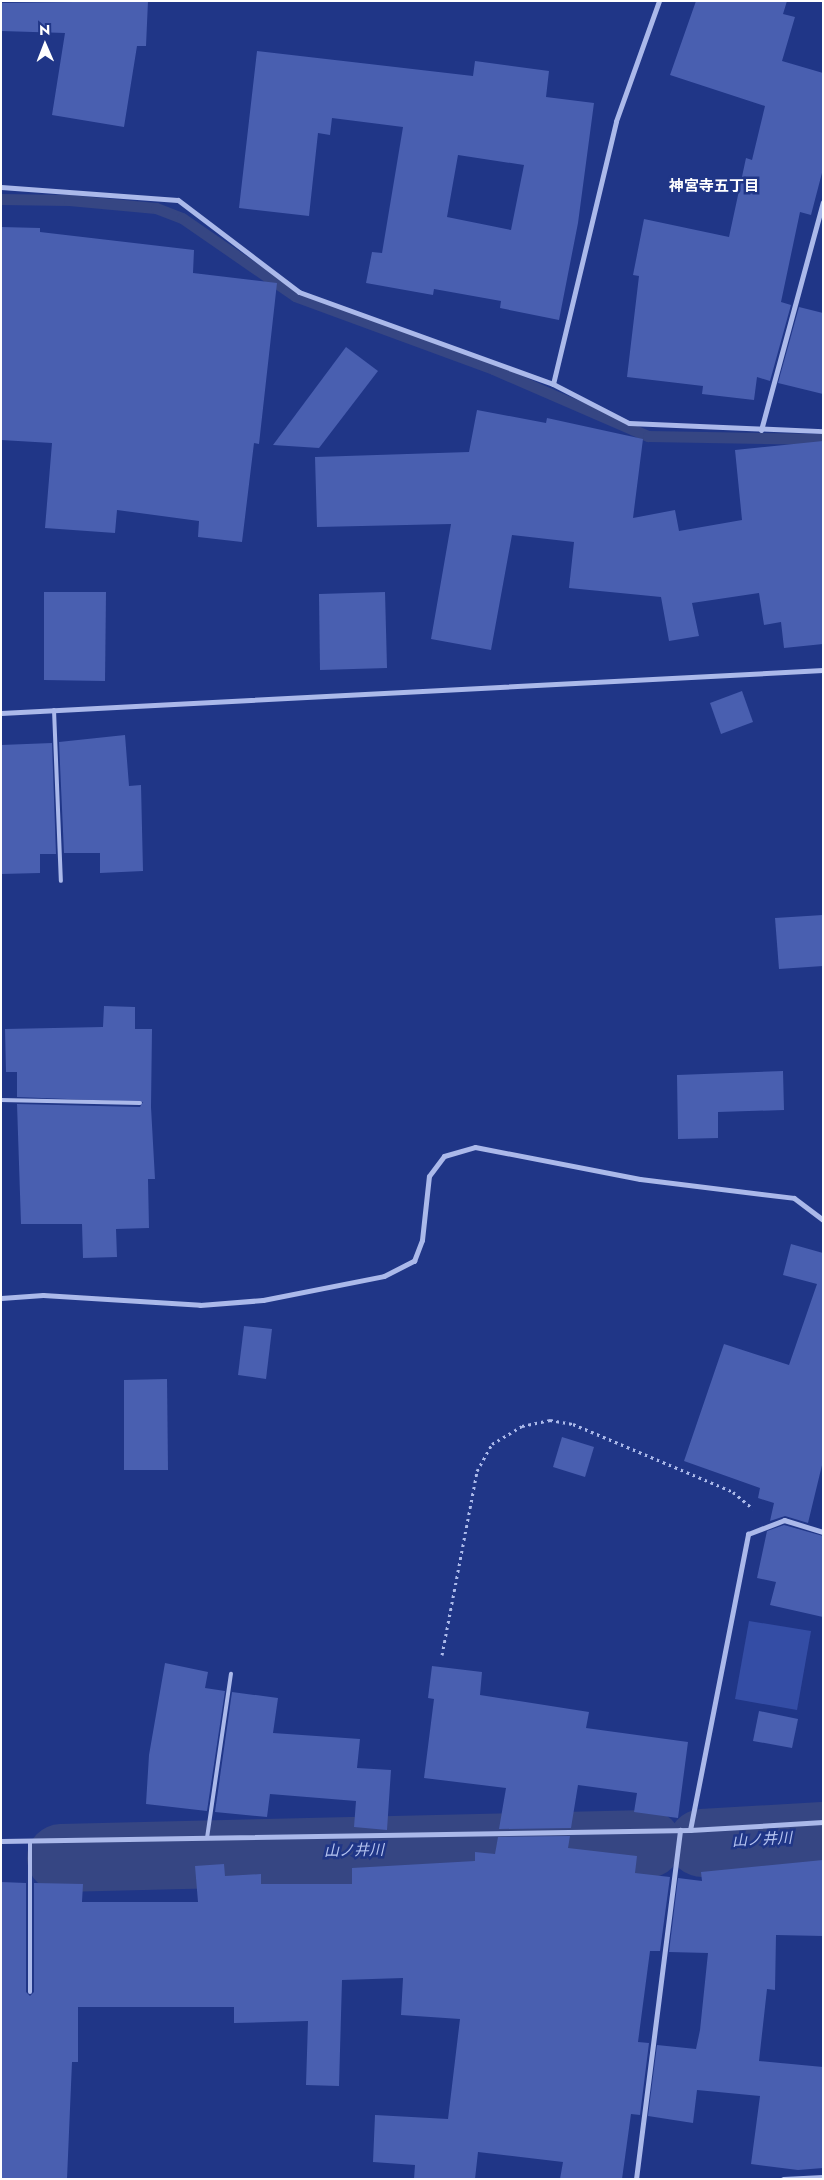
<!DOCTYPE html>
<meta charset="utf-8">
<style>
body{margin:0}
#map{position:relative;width:824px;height:2180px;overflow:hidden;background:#203687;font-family:Jost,"Noto Sans JP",sans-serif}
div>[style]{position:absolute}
.green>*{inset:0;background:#344da5}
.stream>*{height:11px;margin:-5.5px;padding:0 5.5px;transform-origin:5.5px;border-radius:5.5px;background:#364683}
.river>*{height:68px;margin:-34px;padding:0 34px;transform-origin:34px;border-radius:34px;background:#364683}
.building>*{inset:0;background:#495fb0}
.path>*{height:3px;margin-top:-1.5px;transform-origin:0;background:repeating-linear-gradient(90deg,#abb9ea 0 2.5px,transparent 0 6.5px)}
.lane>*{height:4px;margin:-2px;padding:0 2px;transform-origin:2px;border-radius:2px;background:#abb9ea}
.street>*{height:5px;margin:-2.5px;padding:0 2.5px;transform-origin:2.5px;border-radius:2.5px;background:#abb9ea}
span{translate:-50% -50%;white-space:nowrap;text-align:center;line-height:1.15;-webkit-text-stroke:5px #203687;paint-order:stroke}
.neighbourhood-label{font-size:15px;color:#fff;font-weight:700}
.water-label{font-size:15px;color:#b6c4f1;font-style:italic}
.frame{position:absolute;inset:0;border:2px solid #fff;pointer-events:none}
.north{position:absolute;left:20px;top:20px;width:50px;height:50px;-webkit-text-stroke:4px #203687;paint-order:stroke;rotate:359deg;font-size:14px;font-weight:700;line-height:20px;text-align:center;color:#fff}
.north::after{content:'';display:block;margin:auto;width:18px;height:22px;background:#fff;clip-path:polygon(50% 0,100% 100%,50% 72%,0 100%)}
</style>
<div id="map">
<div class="green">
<i style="clip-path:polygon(749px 1621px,811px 1631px,797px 1710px,735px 1699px)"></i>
</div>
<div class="stream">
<i style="left:1px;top:199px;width:68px;rotate:0.8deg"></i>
<i style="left:69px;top:200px;width:87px;rotate:5.3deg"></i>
<i style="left:156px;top:208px;width:28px;rotate:21deg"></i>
<i style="left:182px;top:218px;width:137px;rotate:34.6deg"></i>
<i style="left:295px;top:296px;width:211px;rotate:20.2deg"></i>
<i style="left:493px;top:369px;width:169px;rotate:23.4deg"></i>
<i style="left:648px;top:436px;width:175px;rotate:1deg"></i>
</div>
<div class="river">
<i style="left:702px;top:1843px;width:121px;rotate:-3.3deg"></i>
<i style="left:61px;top:1858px;width:587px;rotate:-1.37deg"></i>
</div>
<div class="building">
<i style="clip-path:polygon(148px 1px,146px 46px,137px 46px,124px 127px,52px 115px,65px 33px,1px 31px,1px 3px)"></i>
<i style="clip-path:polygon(696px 1px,787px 1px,783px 14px,795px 17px,782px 61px,823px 73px,823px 169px,811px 215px,800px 212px,781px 302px,791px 305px,770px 381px,757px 377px,754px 400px,702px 394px,703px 386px,627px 377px,639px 276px,633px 275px,644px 219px,729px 237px,746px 158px,752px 160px,765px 106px,670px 75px)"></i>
<i style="clip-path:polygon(evenodd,257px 51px,473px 76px,475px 61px,549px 71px,546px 97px,594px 103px,578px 223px,559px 320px,500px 308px,501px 301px,434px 289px,433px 295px,366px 283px,372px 252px,382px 253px,403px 127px,332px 118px,330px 135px,318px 133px,309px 216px,239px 208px,257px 51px,458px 155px,524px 165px,511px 230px,447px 217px,458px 155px)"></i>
<i style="clip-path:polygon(1px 227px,40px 228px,40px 232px,194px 250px,193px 273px,277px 283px,259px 444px,254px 443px,242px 542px,198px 537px,199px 521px,117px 510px,115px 533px,45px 528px,52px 443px,1px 440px)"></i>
<i style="clip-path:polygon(799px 307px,823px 313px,823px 394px,778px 383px)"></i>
<i style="clip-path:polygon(346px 347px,378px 371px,319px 448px,273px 445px)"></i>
<i style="clip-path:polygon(477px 410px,546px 423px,547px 418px,643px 439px,633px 518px,675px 510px,679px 531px,742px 520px,735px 450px,823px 441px,823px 644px,784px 648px,781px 622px,764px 625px,759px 593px,692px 603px,699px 636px,669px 641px,661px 597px,569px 588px,574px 542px,512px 535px,491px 650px,431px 639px,451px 524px,317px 527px,315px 457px,469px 452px)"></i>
<i style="clip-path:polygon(44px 592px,106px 592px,105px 681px,44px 680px)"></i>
<i style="clip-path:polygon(385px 592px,387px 668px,320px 670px,319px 594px)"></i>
<i style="clip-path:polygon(742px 691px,753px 722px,721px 734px,710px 703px)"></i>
<i style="clip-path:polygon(125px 735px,129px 786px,141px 785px,143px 871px,100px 873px,100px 853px,64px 853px,59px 742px)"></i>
<i style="clip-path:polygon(52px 743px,56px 854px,40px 854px,40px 873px,1px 874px,1px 745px)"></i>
<i style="clip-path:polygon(823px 915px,823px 966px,779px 969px,775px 918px)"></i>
<i style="clip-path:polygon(104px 1006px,135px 1007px,135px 1029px,152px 1029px,151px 1107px,155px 1179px,148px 1179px,149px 1228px,116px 1229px,117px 1257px,83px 1258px,82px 1224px,21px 1224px,17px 1104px,140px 1107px,143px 1102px,17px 1097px,17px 1072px,6px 1072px,5px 1029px,103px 1027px)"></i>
<i style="clip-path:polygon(783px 1071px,784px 1110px,718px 1112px,718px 1138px,678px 1139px,677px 1075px)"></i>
<i style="clip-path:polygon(791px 1244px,823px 1253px,823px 1461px,808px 1523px,785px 1516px,770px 1521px,774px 1503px,758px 1498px,760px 1488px,684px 1461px,724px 1344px,789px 1365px,817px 1284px,783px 1275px)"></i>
<i style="clip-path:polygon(244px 1326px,272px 1329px,266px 1379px,238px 1375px)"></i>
<i style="clip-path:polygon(167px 1379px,168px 1470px,124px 1470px,124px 1380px)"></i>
<i style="clip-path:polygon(562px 1437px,594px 1447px,585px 1477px,553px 1467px)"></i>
<i style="clip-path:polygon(784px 1525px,823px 1536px,823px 1617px,770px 1605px,776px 1582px,757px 1578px,767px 1531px)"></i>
<i style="clip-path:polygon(165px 1663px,208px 1672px,205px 1688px,225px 1691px,207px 1811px,146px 1804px,149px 1755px)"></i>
<i style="clip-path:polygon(432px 1666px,482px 1672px,480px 1695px,589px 1712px,586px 1728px,688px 1742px,678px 1818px,634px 1812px,637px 1793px,578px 1785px,571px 1828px,499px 1829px,506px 1788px,424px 1778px,434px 1699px,428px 1698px)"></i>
<i style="clip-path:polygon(232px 1692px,278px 1698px,273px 1733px,360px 1739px,357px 1768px,391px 1770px,387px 1830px,354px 1827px,356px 1801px,270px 1794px,267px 1817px,215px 1812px)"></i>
<i style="clip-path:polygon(759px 1711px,798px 1719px,792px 1748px,753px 1741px)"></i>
<i style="clip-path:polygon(570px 1836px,568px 1848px,637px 1856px,635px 1873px,670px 1877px,660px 1951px,650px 1951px,638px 2042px,649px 2043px,640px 2115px,631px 2114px,622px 2179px,560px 2179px,563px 2162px,478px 2152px,475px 2179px,414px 2179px,415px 2165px,373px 2162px,375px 2115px,448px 2119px,460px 2019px,401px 2015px,403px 1978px,342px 1980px,339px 2086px,306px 2085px,308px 2021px,234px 2023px,234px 2007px,78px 2007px,78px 2062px,72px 2062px,67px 2179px,1px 2179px,1px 1882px,26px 1883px,26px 1992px,30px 1996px,34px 1992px,34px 1883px,83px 1884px,82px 1902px,198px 1902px,195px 1866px,224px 1864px,225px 1876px,261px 1874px,261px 1884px,352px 1884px,352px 1868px,475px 1861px,475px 1852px,495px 1854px,498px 1837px)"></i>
<i style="clip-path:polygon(823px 1860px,823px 1936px,776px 1935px,775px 1990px,767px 1989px,759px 2061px,823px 2067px,823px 2168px,798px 2170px,751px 2164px,760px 2096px,697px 2090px,693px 2123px,648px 2116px,657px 2045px,696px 2049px,700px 2030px,708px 1953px,669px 1952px,678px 1878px,702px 1881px,701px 1872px)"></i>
</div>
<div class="path">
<i style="left:442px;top:1655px;width:187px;rotate:-79.2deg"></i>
<i style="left:477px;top:1471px;width:31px;rotate:-61deg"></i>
<i style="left:492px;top:1444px;width:35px;rotate:-31deg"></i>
<i style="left:522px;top:1426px;width:29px;rotate:-12deg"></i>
<i style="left:550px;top:1420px;width:23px;rotate:10deg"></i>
<i style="left:573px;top:1424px;width:174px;rotate:23deg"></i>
<i style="left:733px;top:1492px;width:26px;rotate:40deg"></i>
</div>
<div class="lane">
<i style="left:54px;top:710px;width:171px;rotate:87.7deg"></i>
<i style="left:1px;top:1100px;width:139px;rotate:1.2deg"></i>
<i style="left:207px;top:1838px;width:166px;rotate:-81.7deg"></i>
<i style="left:30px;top:1841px;width:151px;rotate:90deg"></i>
</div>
<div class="street">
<i style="left:1px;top:187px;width:177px;rotate:4.2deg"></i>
<i style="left:178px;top:200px;width:152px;rotate:37.2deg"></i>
<i style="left:299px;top:292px;width:270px;rotate:19.9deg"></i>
<i style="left:553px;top:384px;width:85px;rotate:27.2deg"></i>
<i style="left:629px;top:423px;width:194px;rotate:2.4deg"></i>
<i style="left:553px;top:384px;width:270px;rotate:-76.5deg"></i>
<i style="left:616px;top:121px;width:127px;rotate:-70.3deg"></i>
<i style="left:761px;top:430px;width:236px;rotate:-74.8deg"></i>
<i style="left:1px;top:713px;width:823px;rotate:-2.99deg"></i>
<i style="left:1px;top:1298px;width:42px;rotate:-4.1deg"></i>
<i style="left:43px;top:1295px;width:157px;rotate:3.6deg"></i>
<i style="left:200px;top:1305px;width:63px;rotate:-4.5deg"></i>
<i style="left:263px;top:1300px;width:123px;rotate:-11.2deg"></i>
<i style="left:384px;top:1276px;width:34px;rotate:-27deg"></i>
<i style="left:414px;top:1261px;width:22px;rotate:-69deg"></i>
<i style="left:422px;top:1240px;width:64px;rotate:-83.8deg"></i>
<i style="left:429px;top:1176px;width:25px;rotate:-53deg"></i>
<i style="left:444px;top:1156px;width:32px;rotate:-16deg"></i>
<i style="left:475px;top:1147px;width:168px;rotate:11deg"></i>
<i style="left:640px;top:1179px;width:155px;rotate:7deg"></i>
<i style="left:794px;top:1198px;width:36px;rotate:37deg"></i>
<i style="left:690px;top:1830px;width:302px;rotate:-78.9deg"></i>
<i style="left:748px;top:1534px;width:39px;rotate:-21deg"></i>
<i style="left:784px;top:1520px;width:41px;rotate:17.1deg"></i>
<i style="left:1px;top:1841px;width:689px;rotate:-0.91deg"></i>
<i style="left:690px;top:1830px;width:133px;rotate:-3.4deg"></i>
<i style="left:636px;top:2179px;width:352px;rotate:-82.8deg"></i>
<i style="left:783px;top:2179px;width:40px;rotate:-2.9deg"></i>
</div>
<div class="neighbourhood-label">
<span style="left:714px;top:187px">神宮寺五丁目</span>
</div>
<div class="water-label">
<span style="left:762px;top:1840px;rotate:-3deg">山ノ井川</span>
<span style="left:354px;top:1851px;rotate:-1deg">山ノ井川</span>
</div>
<div class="frame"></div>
<div class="north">N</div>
</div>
